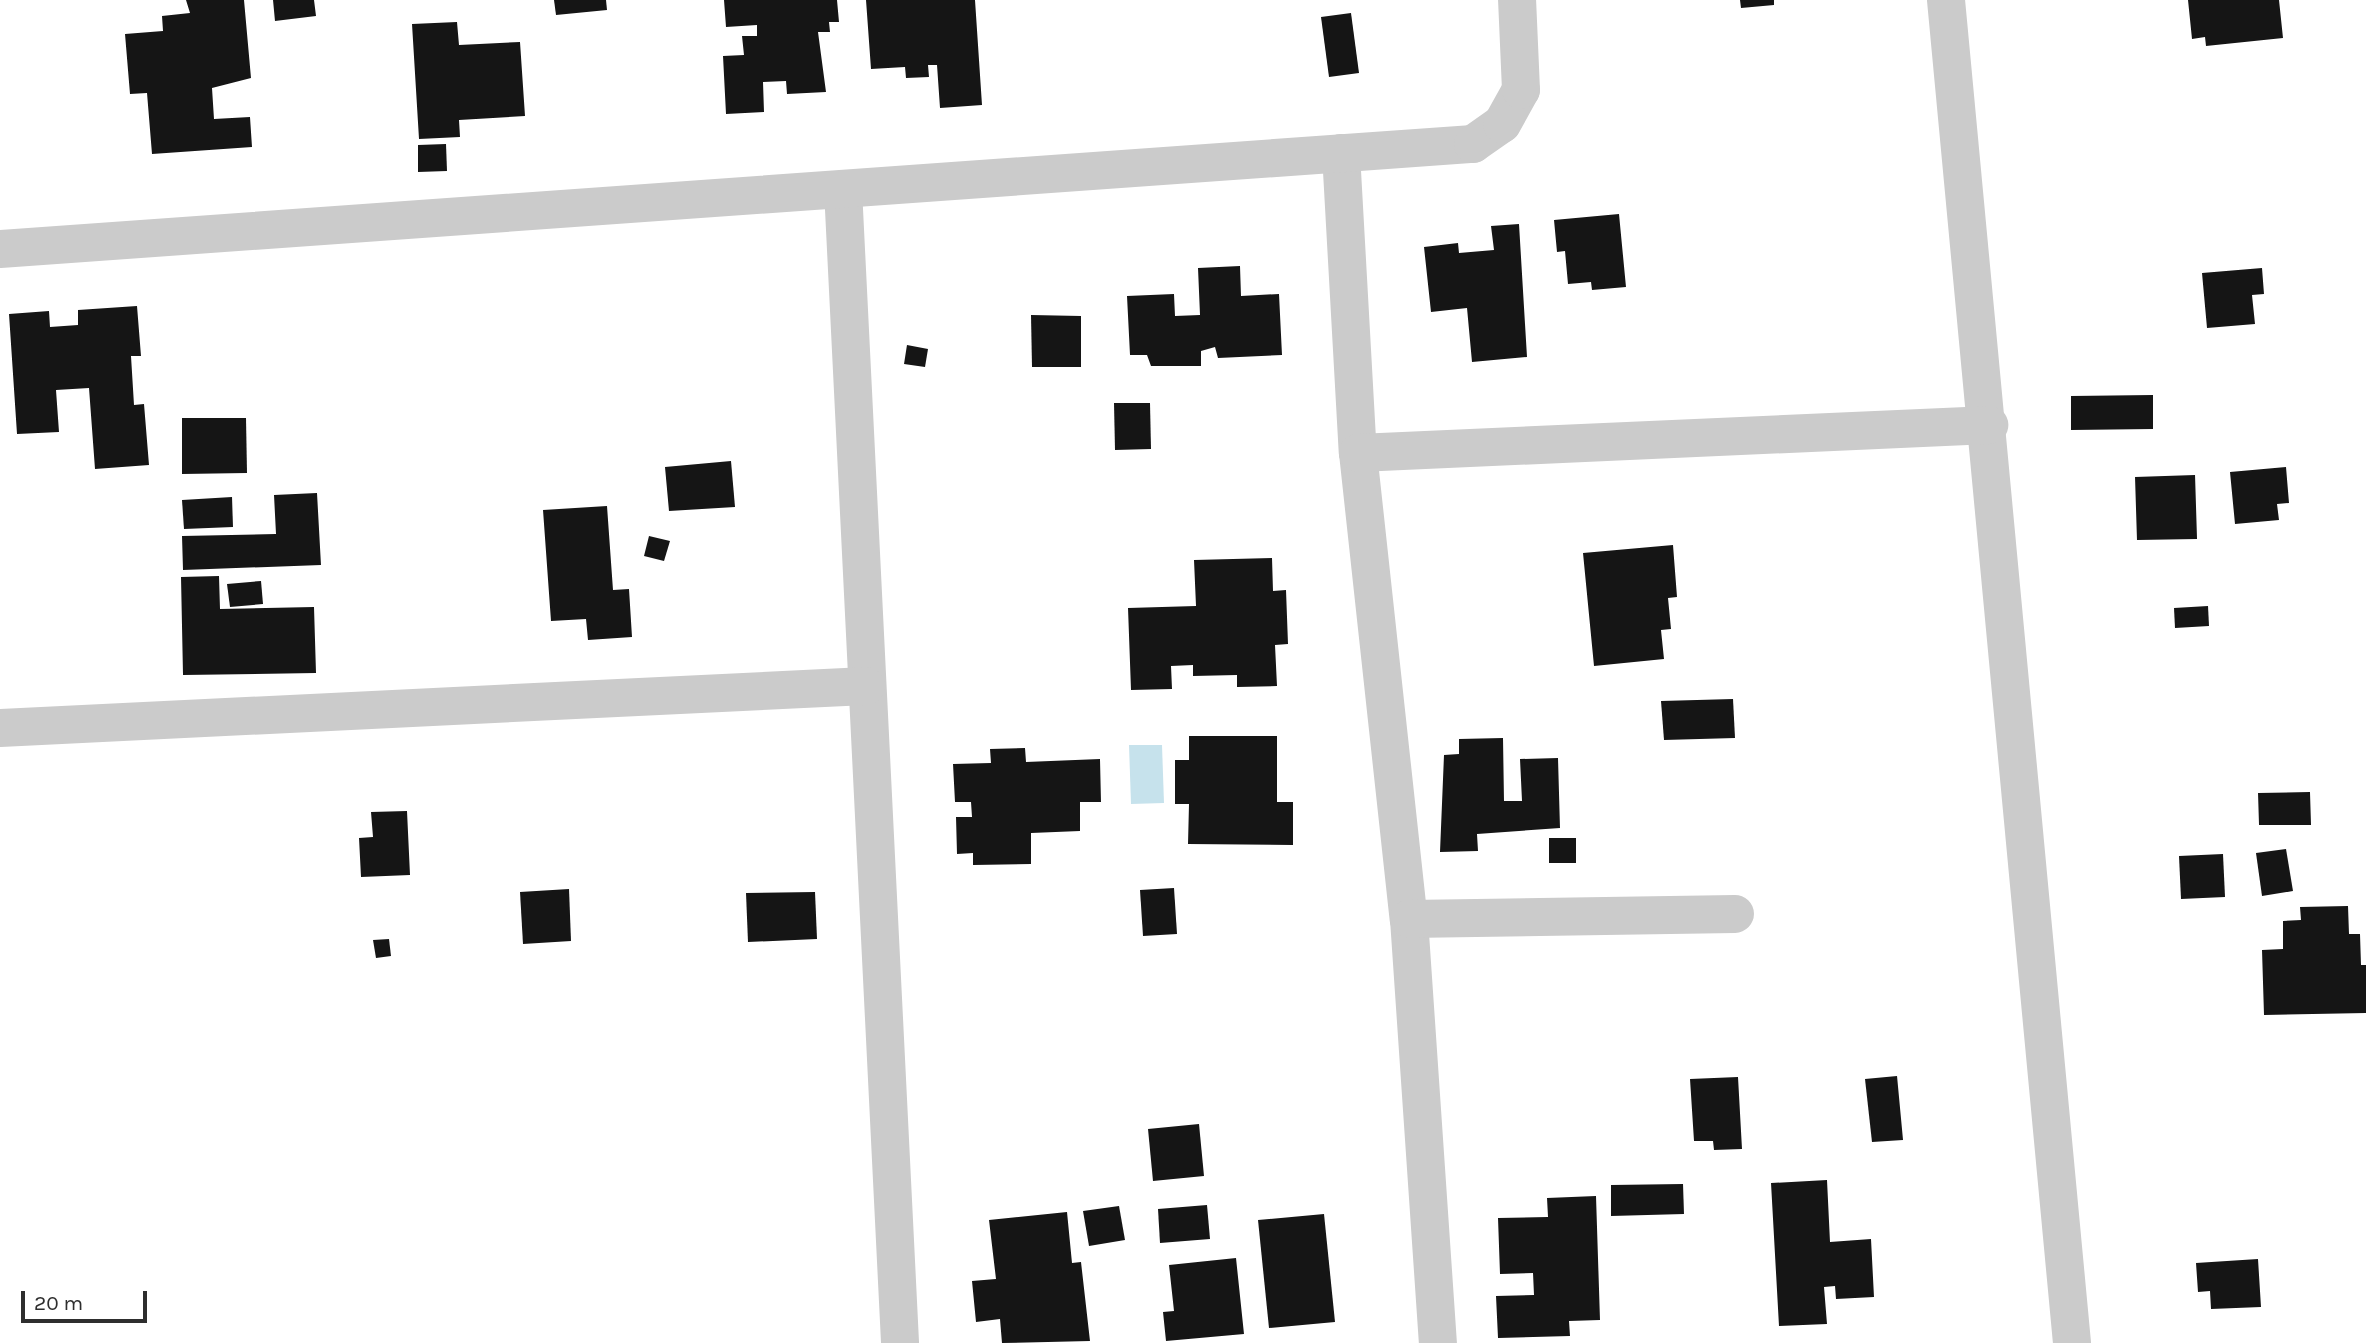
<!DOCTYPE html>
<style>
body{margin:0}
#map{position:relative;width:2366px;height:1343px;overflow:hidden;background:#fff;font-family:Karla,sans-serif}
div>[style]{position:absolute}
.water>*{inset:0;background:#c6e2ec}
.building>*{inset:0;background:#151515}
.minor>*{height:38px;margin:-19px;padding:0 19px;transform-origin:19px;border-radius:19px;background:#cbcbcb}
span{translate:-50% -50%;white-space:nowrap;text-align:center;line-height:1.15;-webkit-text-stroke:7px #fff;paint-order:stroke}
.scale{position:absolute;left:21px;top:1291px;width:126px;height:32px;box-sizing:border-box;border:4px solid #2e2e2e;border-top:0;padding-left:9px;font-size:21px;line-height:24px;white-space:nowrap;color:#2e2e2e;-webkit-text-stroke:5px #fff;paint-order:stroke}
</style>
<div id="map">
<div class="water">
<i style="clip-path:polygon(1129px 745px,1162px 745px,1164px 803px,1131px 804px)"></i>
</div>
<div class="building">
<i style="clip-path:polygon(186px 0,244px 0,251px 78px,212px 88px,214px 119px,250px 117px,252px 147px,152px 154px,147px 93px,130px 94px,125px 34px,163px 31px,162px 16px,190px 13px)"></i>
<i style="clip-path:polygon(273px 0,314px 0,316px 16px,275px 21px)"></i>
<i style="clip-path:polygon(554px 0,606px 0,607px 10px,556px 15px)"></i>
<i style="clip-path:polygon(724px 0,837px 0,839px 22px,829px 22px,830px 32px,818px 32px,826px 92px,787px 94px,786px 81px,763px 82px,764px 112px,726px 114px,723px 56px,744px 55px,742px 36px,757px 36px,757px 25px,726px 27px)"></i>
<i style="clip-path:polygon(866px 0,975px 0,982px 105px,940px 108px,937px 65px,928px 65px,929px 77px,906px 78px,905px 67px,871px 69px)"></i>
<i style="clip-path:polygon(1740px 0,1774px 0,1774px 5px,1741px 8px)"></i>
<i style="clip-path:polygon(2188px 0,2279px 0,2283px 38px,2206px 46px,2205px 37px,2192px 39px)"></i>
<i style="clip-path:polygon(1351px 13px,1359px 73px,1329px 77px,1321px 17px)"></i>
<i style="clip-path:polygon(457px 22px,459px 45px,520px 42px,525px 116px,459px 120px,460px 137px,419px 139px,412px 24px)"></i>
<i style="clip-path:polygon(446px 144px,447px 171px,418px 172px,418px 145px)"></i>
<i style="clip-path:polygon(1619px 214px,1626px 287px,1592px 290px,1591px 282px,1568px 284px,1565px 251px,1557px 252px,1554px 220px)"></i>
<i style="clip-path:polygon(1519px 224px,1527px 357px,1472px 362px,1467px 308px,1431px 312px,1424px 247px,1458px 243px,1459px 253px,1494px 250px,1491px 226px)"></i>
<i style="clip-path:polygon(1240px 266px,1241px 296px,1279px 294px,1282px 355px,1218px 358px,1215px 347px,1201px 351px,1201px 366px,1151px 366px,1147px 355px,1130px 355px,1127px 296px,1174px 294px,1175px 316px,1200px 315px,1198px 268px)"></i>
<i style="clip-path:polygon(2262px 268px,2264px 294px,2252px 295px,2255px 324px,2207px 328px,2202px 273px)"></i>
<i style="clip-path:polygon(137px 306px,141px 356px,131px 356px,134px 405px,144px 404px,149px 465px,95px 469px,89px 388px,56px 390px,59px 432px,17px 434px,9px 314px,49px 311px,50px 327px,78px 325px,78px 310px)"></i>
<i style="clip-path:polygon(1031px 315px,1081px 316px,1081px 367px,1032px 367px)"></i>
<i style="clip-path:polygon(907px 345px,928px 349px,925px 367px,904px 364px)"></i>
<i style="clip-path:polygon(2153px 395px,2153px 429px,2071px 430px,2071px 396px)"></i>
<i style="clip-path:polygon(1114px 403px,1150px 403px,1151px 449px,1115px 450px)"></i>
<i style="clip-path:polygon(182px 418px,246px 418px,247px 473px,182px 474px)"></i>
<i style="clip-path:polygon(731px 461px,735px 507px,669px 511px,665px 467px)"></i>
<i style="clip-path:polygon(2286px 467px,2289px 503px,2277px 504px,2279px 520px,2235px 524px,2230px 472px)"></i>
<i style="clip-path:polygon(2195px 475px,2197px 539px,2137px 540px,2135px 477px)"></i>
<i style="clip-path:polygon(317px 493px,321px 565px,183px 570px,182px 536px,276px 534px,274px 495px)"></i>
<i style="clip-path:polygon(232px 497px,233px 527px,184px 529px,182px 500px)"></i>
<i style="clip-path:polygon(607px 506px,613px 590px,629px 589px,632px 637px,588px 640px,586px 619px,551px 621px,543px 510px)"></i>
<i style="clip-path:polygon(649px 536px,670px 541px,664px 561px,644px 556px)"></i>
<i style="clip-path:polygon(1673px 545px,1677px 597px,1668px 598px,1671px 629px,1661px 630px,1664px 659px,1594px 666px,1583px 553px)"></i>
<i style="clip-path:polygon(1272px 558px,1273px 591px,1286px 590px,1288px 644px,1275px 645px,1277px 686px,1237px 687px,1237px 675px,1193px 676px,1193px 665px,1171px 666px,1172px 689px,1131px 690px,1128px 608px,1196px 606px,1194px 560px)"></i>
<i style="clip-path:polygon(219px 576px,220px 609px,314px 607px,316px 673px,183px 675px,181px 577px)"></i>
<i style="clip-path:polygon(261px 581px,263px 604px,230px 607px,227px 584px)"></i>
<i style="clip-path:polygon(2208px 606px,2209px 626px,2175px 628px,2174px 608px)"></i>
<i style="clip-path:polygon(1733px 699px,1735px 738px,1664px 740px,1661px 701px)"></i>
<i style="clip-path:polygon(1189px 736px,1277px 736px,1277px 802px,1293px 802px,1293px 845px,1188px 844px,1189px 804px,1175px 804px,1175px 760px,1189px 760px)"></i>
<i style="clip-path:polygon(1503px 738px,1504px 801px,1522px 801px,1520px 759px,1558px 758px,1560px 828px,1477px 834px,1478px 851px,1440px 852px,1444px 755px,1459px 754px,1459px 739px)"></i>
<i style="clip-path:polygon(1025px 748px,1026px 762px,1100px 759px,1101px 802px,1080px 802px,1080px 831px,1031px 833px,1031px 864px,973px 865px,973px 853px,957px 854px,956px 817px,972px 817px,971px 802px,955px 802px,953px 764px,991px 763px,990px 749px)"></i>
<i style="clip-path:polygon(2310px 792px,2311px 825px,2259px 825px,2258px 793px)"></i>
<i style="clip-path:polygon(407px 811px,410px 875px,361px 877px,359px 838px,373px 837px,371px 812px)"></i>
<i style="clip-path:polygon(1549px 838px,1576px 838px,1576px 863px,1549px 863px)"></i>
<i style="clip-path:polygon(2286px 849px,2293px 891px,2262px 896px,2256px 853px)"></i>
<i style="clip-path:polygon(2223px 854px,2225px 897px,2181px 899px,2179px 856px)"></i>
<i style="clip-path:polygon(1174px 888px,1177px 934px,1143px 936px,1140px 890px)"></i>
<i style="clip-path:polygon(569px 889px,571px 941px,523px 944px,520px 892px)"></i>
<i style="clip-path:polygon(815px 892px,817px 939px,748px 942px,746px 893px)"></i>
<i style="clip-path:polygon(2348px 906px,2349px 934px,2360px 934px,2361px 965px,2366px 965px,2366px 1013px,2264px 1015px,2262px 950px,2283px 949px,2283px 921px,2301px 920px,2300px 907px)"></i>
<i style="clip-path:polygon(389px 939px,391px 956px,376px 958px,373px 940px)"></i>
<i style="clip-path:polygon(1897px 1076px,1903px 1140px,1872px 1142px,1865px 1079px)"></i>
<i style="clip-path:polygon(1738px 1077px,1742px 1149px,1714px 1150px,1713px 1141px,1694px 1141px,1690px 1079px)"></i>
<i style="clip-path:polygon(1199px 1124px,1204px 1176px,1153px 1181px,1148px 1129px)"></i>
<i style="clip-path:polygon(1827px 1180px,1830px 1242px,1871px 1239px,1874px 1297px,1836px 1299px,1835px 1286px,1824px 1287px,1827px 1324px,1779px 1326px,1771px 1183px)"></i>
<i style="clip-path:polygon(1683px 1184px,1684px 1214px,1611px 1216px,1611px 1185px)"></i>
<i style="clip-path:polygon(1596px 1196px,1600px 1320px,1569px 1321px,1570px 1336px,1498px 1338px,1496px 1296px,1534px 1295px,1533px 1273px,1500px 1274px,1498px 1218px,1548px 1217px,1547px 1198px)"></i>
<i style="clip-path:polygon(1207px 1205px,1210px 1239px,1160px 1243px,1158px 1209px)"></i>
<i style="clip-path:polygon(1119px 1206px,1125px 1240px,1089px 1246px,1083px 1211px)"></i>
<i style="clip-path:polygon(1067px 1212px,1072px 1263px,1081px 1262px,1090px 1341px,1002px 1343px,1000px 1319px,976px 1322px,972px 1281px,996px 1279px,989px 1220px)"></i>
<i style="clip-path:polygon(1324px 1214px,1335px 1322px,1269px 1328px,1258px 1220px)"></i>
<i style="clip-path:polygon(1236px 1258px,1244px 1334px,1166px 1341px,1163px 1312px,1174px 1311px,1169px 1265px)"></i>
<i style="clip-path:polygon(2258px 1259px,2261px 1307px,2211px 1309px,2210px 1291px,2198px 1292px,2196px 1263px)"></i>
</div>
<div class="minor">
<i style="left:1946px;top:0;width:1349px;rotate:84.64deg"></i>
<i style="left:1341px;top:153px;width:300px;rotate:86.8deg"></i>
<i style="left:1358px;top:453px;width:469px;rotate:83.8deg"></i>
<i style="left:1409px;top:919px;width:425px;rotate:86.1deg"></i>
<i style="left:843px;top:189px;width:1155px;rotate:87.17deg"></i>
<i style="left:0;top:249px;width:1477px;rotate:-4.08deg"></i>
<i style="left:1473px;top:144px;width:35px;rotate:-35deg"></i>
<i style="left:1502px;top:124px;width:39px;rotate:-61deg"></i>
<i style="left:1521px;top:90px;width:90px;rotate:-92.5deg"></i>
<i style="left:1358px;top:453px;width:632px;rotate:-2.54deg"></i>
<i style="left:0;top:728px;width:867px;rotate:-2.78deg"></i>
<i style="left:1409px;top:919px;width:326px;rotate:-0.9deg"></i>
</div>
<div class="scale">20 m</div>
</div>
